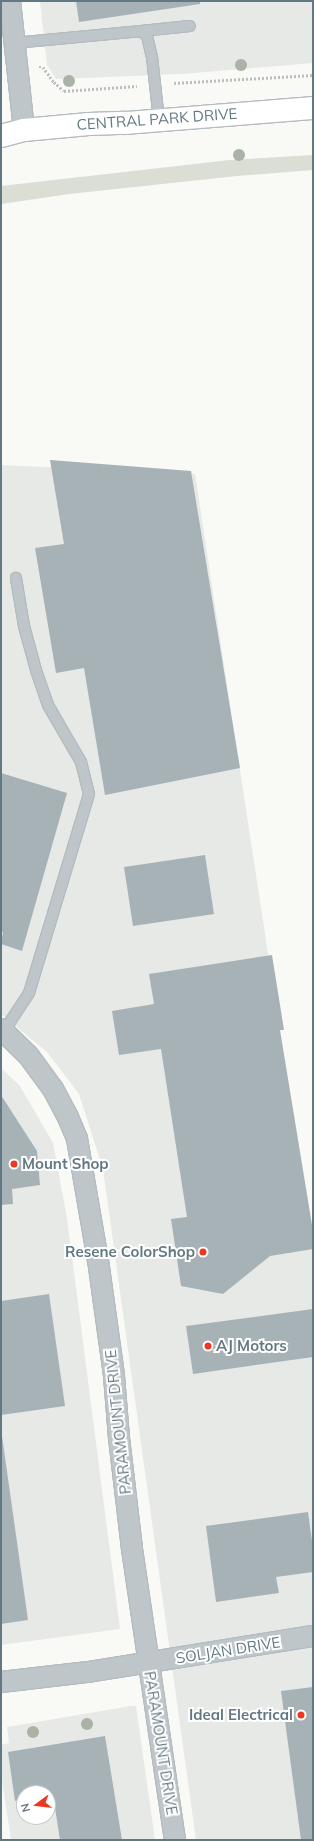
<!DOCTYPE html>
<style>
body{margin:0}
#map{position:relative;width:314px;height:1841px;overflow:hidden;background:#f9f9f6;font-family:Mulish,sans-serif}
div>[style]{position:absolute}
.built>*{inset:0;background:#e7e9e7}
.green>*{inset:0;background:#daded5}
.building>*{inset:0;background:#a6b2b6}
.path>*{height:2.5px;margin-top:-1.25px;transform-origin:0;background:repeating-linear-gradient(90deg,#babfc1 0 2px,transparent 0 4px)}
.roads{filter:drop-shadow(1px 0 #b4bcc0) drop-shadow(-1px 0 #b4bcc0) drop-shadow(0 1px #b4bcc0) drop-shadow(0 -1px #b4bcc0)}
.lane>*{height:10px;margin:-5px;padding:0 5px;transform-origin:5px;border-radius:5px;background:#bfc6c9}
.street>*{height:20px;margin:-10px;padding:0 10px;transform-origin:10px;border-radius:10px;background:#bfc6c9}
.secondary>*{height:22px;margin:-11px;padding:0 11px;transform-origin:11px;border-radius:11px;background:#fff}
.trees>*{width:12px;height:12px;margin:-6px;border-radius:50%;background:#aab3a5}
.dots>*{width:11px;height:11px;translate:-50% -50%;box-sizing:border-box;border:2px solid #fff;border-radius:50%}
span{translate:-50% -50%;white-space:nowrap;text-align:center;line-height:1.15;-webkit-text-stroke:4px #fff;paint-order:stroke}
.street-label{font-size:15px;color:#627983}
.poi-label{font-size:15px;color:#627983;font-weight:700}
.left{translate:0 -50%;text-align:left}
.right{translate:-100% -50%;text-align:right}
.frame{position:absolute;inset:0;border:2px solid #627983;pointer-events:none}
.north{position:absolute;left:16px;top:1785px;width:40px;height:40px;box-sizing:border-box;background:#fff;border:1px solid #c0c9cd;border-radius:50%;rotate:255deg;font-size:11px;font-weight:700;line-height:16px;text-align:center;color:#627983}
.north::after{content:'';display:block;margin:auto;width:14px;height:18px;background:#ec3823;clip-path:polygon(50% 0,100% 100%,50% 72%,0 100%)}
</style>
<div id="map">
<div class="built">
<i style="clip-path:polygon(40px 1px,313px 1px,313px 63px,182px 74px,56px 79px,47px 65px)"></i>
<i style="clip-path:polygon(1px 465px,195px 474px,313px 1250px,313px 1840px,196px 1840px,103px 1169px,79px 1094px,47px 1052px,1px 1014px)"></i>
<i style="clip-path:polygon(1px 1068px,20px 1086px,53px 1143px,67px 1218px,120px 1629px,1px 1645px)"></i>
<i style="clip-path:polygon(evenodd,131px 1706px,136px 1706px,155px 1840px,11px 1840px,1px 1773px,1px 1745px,9px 1743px,7px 1727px,131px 1706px,24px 1793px,48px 1793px,48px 1817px,24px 1817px,24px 1793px)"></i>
</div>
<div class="green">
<i style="clip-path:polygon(313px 155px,313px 170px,237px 176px,69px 194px,1px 204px,1px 186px,230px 160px)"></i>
</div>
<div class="building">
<i style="clip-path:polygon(76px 1px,200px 1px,200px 4px,79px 22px)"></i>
<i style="clip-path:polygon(50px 460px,191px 471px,240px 768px,105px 795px,84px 668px,56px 673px,35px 548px,64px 544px)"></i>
<i style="clip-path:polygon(1px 773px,67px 793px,22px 951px,1px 944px,3px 932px,1px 932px)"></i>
<i style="clip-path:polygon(205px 855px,214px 914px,133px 926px,124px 867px)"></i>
<i style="clip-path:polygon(272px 955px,284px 1030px,280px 1030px,313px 1231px,313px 1249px,270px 1256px,223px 1294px,181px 1286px,171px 1219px,187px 1217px,161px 1049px,119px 1055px,112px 1011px,154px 1004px,149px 974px)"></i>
<i style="clip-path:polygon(1px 1095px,37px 1151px,40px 1185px,12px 1189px,13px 1204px,1px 1205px)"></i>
<i style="clip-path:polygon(49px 1294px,65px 1406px,1px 1415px,1px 1301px)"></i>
<i style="clip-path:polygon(313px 1309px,313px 1357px,193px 1374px,186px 1326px)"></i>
<i style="clip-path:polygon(2px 1436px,28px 1620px,1px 1624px,1px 1437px)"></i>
<i style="clip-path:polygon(308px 1512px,313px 1548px,313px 1572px,276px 1577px,279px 1593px,216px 1602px,206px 1526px)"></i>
<i style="clip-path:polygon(313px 1687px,313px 1840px,301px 1840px,281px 1691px)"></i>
<i style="clip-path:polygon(105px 1736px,122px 1840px,60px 1840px,53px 1795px,48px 1795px,48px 1793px,24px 1793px,24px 1799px,15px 1801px,8px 1752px)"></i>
</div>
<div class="path">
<i style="left:39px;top:67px;width:4px"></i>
<i style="left:43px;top:67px;width:19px;rotate:54deg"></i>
<i style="left:54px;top:82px;width:13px;rotate:42deg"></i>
<i style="left:64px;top:91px;width:73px;rotate:-3.9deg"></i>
<i style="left:174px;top:83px;width:139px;rotate:-3.3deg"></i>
</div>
<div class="roads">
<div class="lane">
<i style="left:141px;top:31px;width:49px;rotate:-5.8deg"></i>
<i style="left:14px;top:43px;width:128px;rotate:-5.4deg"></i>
<i style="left:141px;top:31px;width:8px;rotate:40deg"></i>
<i style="left:147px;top:36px;width:22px;rotate:77deg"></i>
<i style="left:152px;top:57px;width:63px;rotate:83.7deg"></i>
<i style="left:4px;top:1031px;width:45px;rotate:-56.7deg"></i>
<i style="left:29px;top:993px;width:208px;rotate:-73.2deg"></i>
<i style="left:89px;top:794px;width:33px;rotate:-104deg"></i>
<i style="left:81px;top:762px;width:66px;rotate:-120.1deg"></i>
<i style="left:48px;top:705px;width:37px;rotate:-109deg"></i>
<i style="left:36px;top:670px;width:46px;rotate:-105.3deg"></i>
<i style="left:24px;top:626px;width:49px;rotate:-99.5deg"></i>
</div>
<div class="street">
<i style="left:10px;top:1px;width:130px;rotate:83.8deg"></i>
<i style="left:1px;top:1029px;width:37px;rotate:44deg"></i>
<i style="left:28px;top:1055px;width:42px;rotate:53.7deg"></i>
<i style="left:53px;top:1089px;width:30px;rotate:62deg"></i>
<i style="left:67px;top:1115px;width:26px;rotate:67deg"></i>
<i style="left:77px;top:1139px;width:123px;rotate:80.2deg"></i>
<i style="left:98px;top:1260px;width:117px;rotate:82.1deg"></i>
<i style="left:114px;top:1376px;width:62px;rotate:85.4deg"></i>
<i style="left:119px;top:1438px;width:112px;rotate:83.3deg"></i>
<i style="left:132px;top:1549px;width:294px;rotate:81.6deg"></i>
<i style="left:1px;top:1682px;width:88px;rotate:-6.6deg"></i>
<i style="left:88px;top:1672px;width:228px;rotate:-9.1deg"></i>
</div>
<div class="secondary">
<i style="left:1px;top:136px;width:24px;rotate:-15deg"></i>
<i style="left:24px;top:130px;width:65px;rotate:-5.3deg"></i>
<i style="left:89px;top:124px;width:37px;rotate:-2deg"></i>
<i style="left:126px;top:123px;width:188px;rotate:-4.6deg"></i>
</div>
</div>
<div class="trees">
<i style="left:241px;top:65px"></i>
<i style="left:69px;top:81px"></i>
<i style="left:239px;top:155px"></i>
<i style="left:87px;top:1724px"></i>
<i style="left:33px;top:1732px"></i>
</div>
<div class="dots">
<i style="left:14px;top:1164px;background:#ec3823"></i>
<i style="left:203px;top:1252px;background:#ec3823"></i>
<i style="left:208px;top:1346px;background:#ec3823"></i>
<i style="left:301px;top:1715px;background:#ec3823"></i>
</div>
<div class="street-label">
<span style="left:157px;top:119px;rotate:-4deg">CENTRAL PARK DRIVE</span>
<span style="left:118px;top:1422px;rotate:-96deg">PARAMOUNT DRIVE</span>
<span style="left:228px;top:1650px;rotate:-9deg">SOLJAN DRIVE</span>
<span style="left:161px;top:1743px;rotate:81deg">PARAMOUNT DRIVE</span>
</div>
<div class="poi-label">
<span class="left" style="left:22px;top:1164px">Mount Shop</span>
<span class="right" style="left:195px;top:1252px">Resene ColorShop</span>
<span class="left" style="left:216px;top:1346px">AJ Motors</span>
<span class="right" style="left:293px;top:1715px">Ideal Electrical</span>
</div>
<div class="frame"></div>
<div class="north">N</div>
</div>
